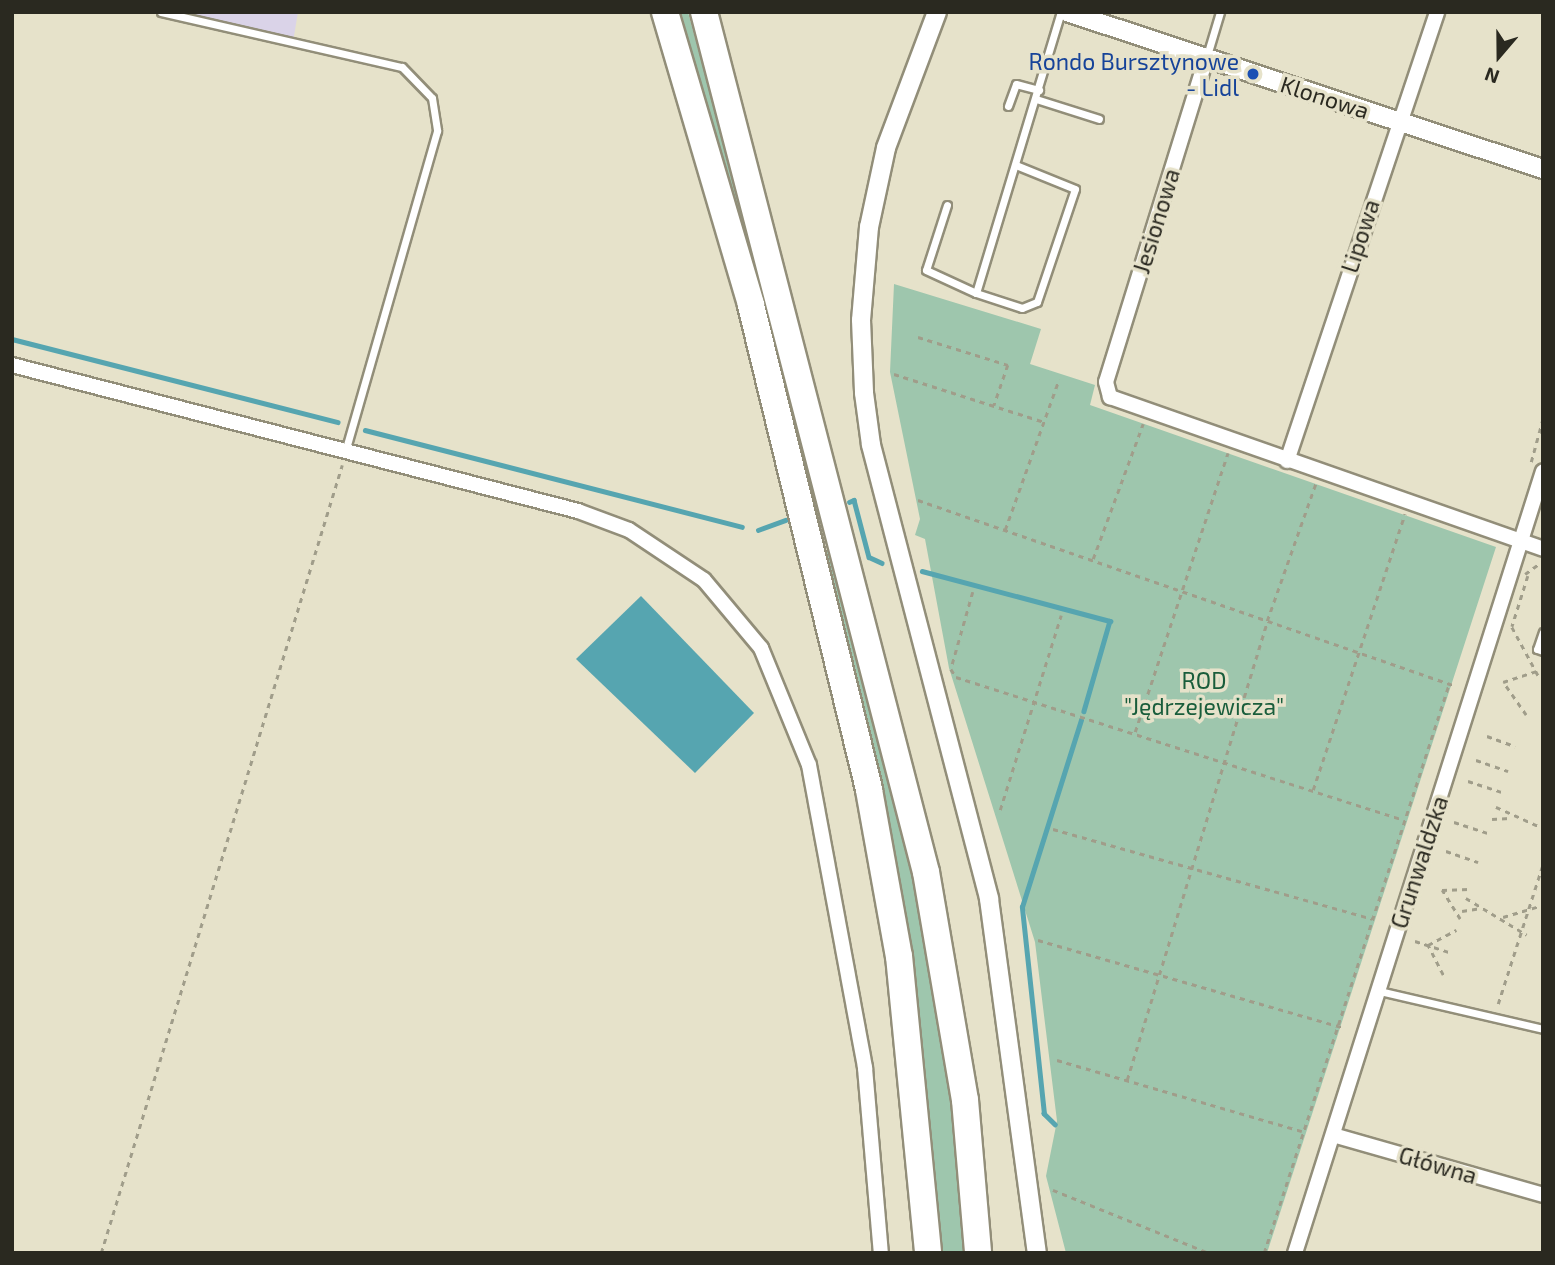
<!DOCTYPE html>
<meta charset="utf-8">
<style>
body{margin:0}
#map{position:relative;width:1555px;height:1265px;overflow:hidden;background:#e6e2ca;font-family:"Exo 2",sans-serif}
div>[style]{position:absolute}
.commercial>*{inset:0;background:#dad3e8}
.green>*{inset:0;background:#9ec6ad}
.water>*{inset:0;background:#56a5b0}
.stream>*{height:4.5px;margin:-2.25px;padding:0 2.25px;transform-origin:2.25px;border-radius:2.25px;background:#56a5b0}
.path>*{height:2.5px;margin-top:-1.25px;transform-origin:0;background:repeating-linear-gradient(90deg,#a09d8a 0 5px,transparent 0 10px)}
.roads{filter:drop-shadow(2px 0 #928e79) drop-shadow(-2px 0 #928e79) drop-shadow(0 2px #928e79) drop-shadow(0 -2px #928e79)}
.service>*{height:7px;margin:-3.5px;padding:0 3.5px;transform-origin:3.5px;border-radius:3.5px;background:#fff}
.minor>*{height:14px;margin:-7px;padding:0 7px;transform-origin:7px;border-radius:7px;background:#fff}
.tertiary>*{height:18px;margin:-9px;padding:0 9px;transform-origin:9px;border-radius:9px;background:#fff}
.motorway>*{height:26px;margin:-13px;padding:0 13px;transform-origin:13px;border-radius:13px;background:#fff}
.dots>*{width:19px;height:19px;translate:-50% -50%;box-sizing:border-box;border:4px solid #e6e2ca;border-radius:50%}
span{translate:-50% -50%;white-space:nowrap;text-align:center;line-height:1.15;-webkit-text-stroke:7px #e6e2ca;paint-order:stroke}
.transit-label{font-size:23px;color:#164399}
.right{translate:-100% -50%;text-align:right}
.street-label{font-size:23px;color:#2a2920}
.park-label{font-size:23px;color:#195d3b}
.frame{position:absolute;inset:0;border:14px solid #2a2920;pointer-events:none}
.north{position:absolute;left:1464px;top:21px;width:70px;height:70px;-webkit-text-stroke:5px #e6e2ca;paint-order:stroke;rotate:200deg;font-size:19px;font-weight:700;line-height:28px;text-align:center;color:#2a2920}
.north::after{content:'';display:block;margin:auto;width:24px;height:32px;background:#2a2920;clip-path:polygon(50% 0,100% 100%,50% 72%,0 100%)}
</style>
<div id="map">
<div class="commercial">
<i style="clip-path:polygon(170px 12px,298px 12px,293px 42px)"></i>
</div>
<div class="green">
<i style="clip-path:polygon(681px 12px,688px 12px,737px 193px,782px 366px,777px 367px)"></i>
<i style="clip-path:polygon(894px 284px,1041px 329px,1030px 364px,1095px 385px,1090px 405px,1496px 547px,1267px 1253px,1066px 1253px,1046px 1176px,1057px 1121px,1035px 942px,949px 668px,925px 539px,915px 535px,920px 519px,890px 372px)"></i>
<i style="clip-path:polygon(832px 549px,909px 843px,950px 1074px,966px 1253px,938px 1253px,824px 551px)"></i>
</div>
<div class="water">
<i style="clip-path:polygon(641px 596px,754px 713px,695px 773px,576px 659px)"></i>
</div>
<div class="stream">
<i style="left:12px;top:339px;width:336px;rotate:14.3deg"></i>
<i style="left:365px;top:430px;width:389px;rotate:14.4deg"></i>
<i style="left:849px;top:502px;width:5px;rotate:-22deg"></i>
<i style="left:854px;top:500px;width:59px;rotate:75.3deg"></i>
<i style="left:869px;top:557px;width:14px;rotate:25deg"></i>
<i style="left:758px;top:530px;width:29px;rotate:-20deg"></i>
<i style="left:922px;top:571px;width:195px;rotate:14.9deg"></i>
<i style="left:1110px;top:621px;width:94px;rotate:106.1deg"></i>
<i style="left:1055px;top:1125px;width:16px;rotate:-135deg"></i>
<i style="left:1044px;top:1114px;width:208px;rotate:-96.1deg"></i>
<i style="left:1022px;top:907px;width:196px;rotate:-72.5deg"></i>
</div>
<div class="path">
<i style="left:918px;top:337px;width:94px;rotate:17.3deg"></i>
<i style="left:1008px;top:365px;width:43px;rotate:108.9deg"></i>
<i style="left:894px;top:374px;width:157px;rotate:17.7deg"></i>
<i style="left:1531px;top:462px;width:46px;rotate:-74.7deg"></i>
<i style="left:918px;top:500px;width:566px;rotate:19.08deg"></i>
<i style="left:1005px;top:530px;width:160px;rotate:-70.3deg"></i>
<i style="left:1093px;top:559px;width:144px;rotate:-69.7deg"></i>
<i style="left:1525px;top:574px;width:19px;rotate:-36deg"></i>
<i style="left:1528px;top:576px;width:53px;rotate:107.4deg"></i>
<i style="left:1512px;top:627px;width:55px;rotate:61.6deg"></i>
<i style="left:973px;top:592px;width:80px;rotate:105.9deg"></i>
<i style="left:951px;top:669px;width:9px;rotate:58deg"></i>
<i style="left:956px;top:677px;width:470px;rotate:17.7deg"></i>
<i style="left:1526px;top:715px;width:40px;rotate:-124.9deg"></i>
<i style="left:1503px;top:682px;width:35px;rotate:-18deg"></i>
<i style="left:1135px;top:732px;width:294px;rotate:-71.6deg"></i>
<i style="left:1487px;top:736px;width:30px;rotate:20deg"></i>
<i style="left:1476px;top:760px;width:34px;rotate:19deg"></i>
<i style="left:1468px;top:781px;width:35px;rotate:18deg"></i>
<i style="left:1313px;top:790px;width:291px;rotate:-71.6deg"></i>
<i style="left:1496px;top:807px;width:51px;rotate:24.1deg"></i>
<i style="left:1000px;top:810px;width:204px;rotate:-72.6deg"></i>
<i style="left:1492px;top:819px;width:18px;rotate:-3deg"></i>
<i style="left:1454px;top:822px;width:35px;rotate:18deg"></i>
<i style="left:1053px;top:829px;width:332px;rotate:15.7deg"></i>
<i style="left:1446px;top:851px;width:34px;rotate:19deg"></i>
<i style="left:1466px;top:898px;width:71px;rotate:31.2deg"></i>
<i style="left:1462px;top:911px;width:18px;rotate:-9deg"></i>
<i style="left:1503px;top:917px;width:42px;rotate:-16.7deg"></i>
<i style="left:1460px;top:919px;width:34px;rotate:-122deg"></i>
<i style="left:1442px;top:890px;width:27px;rotate:-2deg"></i>
<i style="left:1038px;top:940px;width:316px;rotate:16deg"></i>
<i style="left:1415px;top:941px;width:36px;rotate:18deg"></i>
<i style="left:1443px;top:975px;width:34px;rotate:-117deg"></i>
<i style="left:1428px;top:945px;width:32px;rotate:-28deg"></i>
<i style="left:1498px;top:1004px;width:147px;rotate:-72.2deg"></i>
<i style="left:1057px;top:1060px;width:255px;rotate:16.2deg"></i>
<i style="left:1127px;top:1080px;width:480px;rotate:-73deg"></i>
<i style="left:1267px;top:621px;width:146px;rotate:-70.5deg"></i>
<i style="left:1053px;top:1190px;width:168px;rotate:22deg"></i>
<i style="left:101px;top:1253px;width:824px;rotate:-72.99deg"></i>
<i style="left:1264px;top:1253px;width:598px;rotate:-71.99deg"></i>
</div>
<div class="roads">
<div class="service">
<i style="left:161px;top:12px;width:247px;rotate:12.9deg"></i>
<i style="left:402px;top:67px;width:43px;rotate:45.9deg"></i>
<i style="left:432px;top:98px;width:33px;rotate:81deg"></i>
<i style="left:437px;top:131px;width:331px;rotate:106deg"></i>
<i style="left:1206px;top:59px;width:49px;rotate:-73.4deg"></i>
<i style="left:1036px;top:99px;width:66px;rotate:17.6deg"></i>
<i style="left:1008px;top:106px;width:23px;rotate:-70deg"></i>
<i style="left:1016px;top:84px;width:24px;rotate:15deg"></i>
<i style="left:947px;top:205px;width:68px;rotate:107.9deg"></i>
<i style="left:926px;top:270px;width:55px;rotate:24.7deg"></i>
<i style="left:976px;top:293px;width:294px;rotate:-73.2deg"></i>
<i style="left:976px;top:293px;width:48px;rotate:18.1deg"></i>
<i style="left:1022px;top:308px;width:16px;rotate:-22deg"></i>
<i style="left:1037px;top:302px;width:119px;rotate:-71.4deg"></i>
<i style="left:1075px;top:189px;width:64px;rotate:-157.9deg"></i>
<i style="left:1543px;top:632px;width:18px;rotate:109deg"></i>
<i style="left:1537px;top:649px;width:6px;rotate:18deg"></i>
<i style="left:1379px;top:991px;width:168px;rotate:13deg"></i>
</div>
<div class="minor">
<i style="left:1206px;top:59px;width:338px;rotate:107.2deg"></i>
<i style="left:1106px;top:382px;width:16px;rotate:75deg"></i>
<i style="left:1110px;top:397px;width:459px;rotate:19.3deg"></i>
<i style="left:12px;top:365px;width:585px;rotate:14.46deg"></i>
<i style="left:578px;top:511px;width:54px;rotate:20.4deg"></i>
<i style="left:629px;top:530px;width:90px;rotate:33.7deg"></i>
<i style="left:704px;top:580px;width:89px;rotate:50deg"></i>
<i style="left:761px;top:648px;width:126px;rotate:67.7deg"></i>
<i style="left:809px;top:765px;width:308px;rotate:79.5deg"></i>
<i style="left:865px;top:1068px;width:186px;rotate:85.1deg"></i>
<i style="left:1287px;top:461px;width:473px;rotate:-71.5deg"></i>
<i style="left:1333px;top:1135px;width:218px;rotate:15.9deg"></i>
<i style="left:1295px;top:1253px;width:820px;rotate:-72.4deg"></i>
</div>
<div class="tertiary">
<i style="left:937px;top:12px;width:145px;rotate:110.6deg"></i>
<i style="left:886px;top:148px;width:81px;rotate:102.1deg"></i>
<i style="left:869px;top:227px;width:93px;rotate:94.9deg"></i>
<i style="left:861px;top:320px;width:73px;rotate:87.6deg"></i>
<i style="left:864px;top:393px;width:52px;rotate:82.3deg"></i>
<i style="left:871px;top:445px;width:469px;rotate:75.4deg"></i>
<i style="left:989px;top:899px;width:357px;rotate:82.3deg"></i>
<i style="left:1067px;top:12px;width:501px;rotate:18.25deg"></i>
</div>
<div class="motorway">
<i style="left:665px;top:12px;width:305px;rotate:73.6deg"></i>
<i style="left:751px;top:305px;width:499px;rotate:76.3deg"></i>
<i style="left:869px;top:790px;width:169px;rotate:79.8deg"></i>
<i style="left:899px;top:956px;width:298px;rotate:84.4deg"></i>
<i style="left:704px;top:12px;width:888px;rotate:75.53deg"></i>
<i style="left:926px;top:872px;width:231px;rotate:80.3deg"></i>
<i style="left:965px;top:1100px;width:154px;rotate:85.1deg"></i>
</div>
</div>
<div class="dots">
<i style="left:1253px;top:74px;background:#1a4fb4"></i>
</div>
<div class="transit-label">
<span class="right" style="left:1239px;top:74px">Rondo Bursztynowe<br>- Lidl</span>
</div>
<div class="street-label">
<span style="left:1325px;top:97px;rotate:18deg">Klonowa</span>
<span style="left:1156px;top:221px;rotate:-73deg">Jesionowa</span>
<span style="left:1360px;top:236px;rotate:-72deg">Lipowa</span>
<span style="left:1419px;top:862px;rotate:-72deg">Grunwaldzka</span>
<span style="left:1438px;top:1165px;rotate:16deg">Główna</span>
</div>
<div class="park-label">
<span style="left:1204px;top:693px">ROD<br>"Jędrzejewicza"</span>
</div>
<div class="frame"></div>
<div class="north">N</div>
</div>
